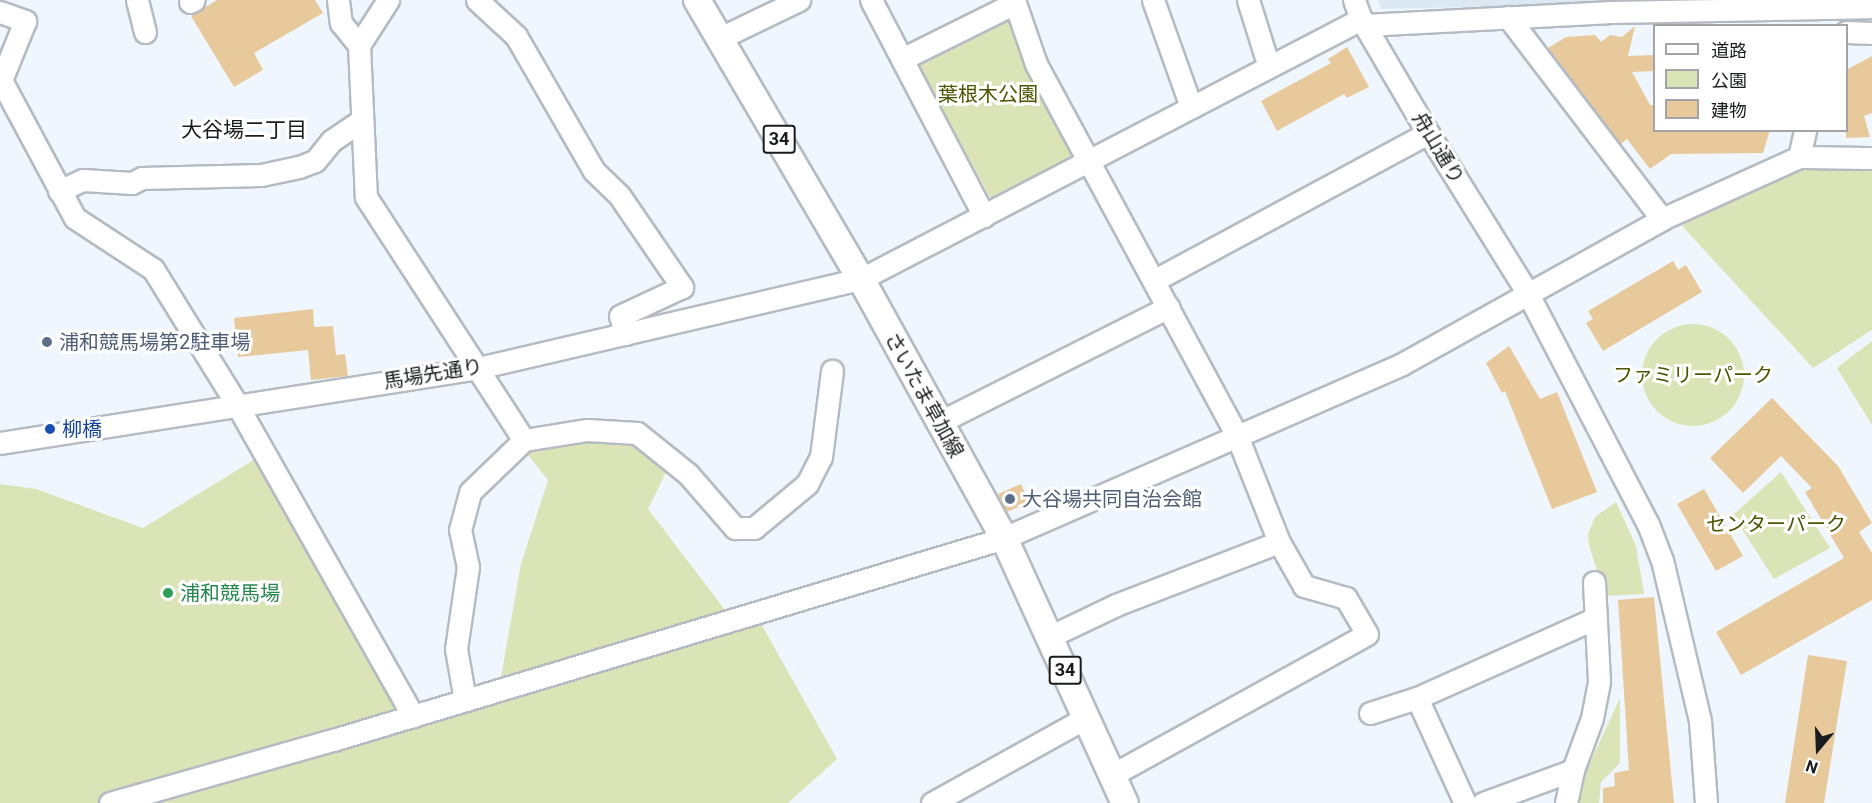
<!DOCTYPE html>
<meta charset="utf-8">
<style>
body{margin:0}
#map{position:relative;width:1872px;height:803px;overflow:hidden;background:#eff6fd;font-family:Roboto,"Noto Sans JP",sans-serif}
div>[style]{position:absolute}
.built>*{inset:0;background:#dce9f5}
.green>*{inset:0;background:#dbe4b7}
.round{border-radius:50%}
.building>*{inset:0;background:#e7c99b}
.roads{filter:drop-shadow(2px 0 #b5bbc2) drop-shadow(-2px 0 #b5bbc2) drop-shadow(0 2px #b5bbc2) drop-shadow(0 -2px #b5bbc2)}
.minor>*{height:21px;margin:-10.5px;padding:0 10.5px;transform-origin:10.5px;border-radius:10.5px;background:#fff}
.major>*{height:26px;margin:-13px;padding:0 13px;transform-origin:13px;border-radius:13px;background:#fff}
.dots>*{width:16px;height:16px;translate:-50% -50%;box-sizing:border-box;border:3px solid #fff;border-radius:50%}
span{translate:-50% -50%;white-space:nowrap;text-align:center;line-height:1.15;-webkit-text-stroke:6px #fff;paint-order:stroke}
.shield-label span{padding:2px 4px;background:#fff;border:2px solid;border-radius:4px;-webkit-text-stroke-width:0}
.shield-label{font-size:18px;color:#1a1c1f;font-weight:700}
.park-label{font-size:20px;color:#4d5500}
.street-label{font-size:20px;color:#1a1c1f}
.service-label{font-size:20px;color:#4e5e75}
.left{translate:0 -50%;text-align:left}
.transit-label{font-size:20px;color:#164399}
.leisure-label{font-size:20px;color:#27864d}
.neighbourhood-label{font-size:21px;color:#1a1c1f}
.legend{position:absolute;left:1653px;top:24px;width:195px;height:108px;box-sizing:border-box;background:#fff;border:2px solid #a3a4a5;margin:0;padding:8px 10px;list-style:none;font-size:18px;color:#1a1c1f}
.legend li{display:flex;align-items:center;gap:12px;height:30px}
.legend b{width:30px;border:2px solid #a3a4a5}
.north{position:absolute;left:1788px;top:719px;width:60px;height:60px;-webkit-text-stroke:4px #fff;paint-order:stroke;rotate:199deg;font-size:16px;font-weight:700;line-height:24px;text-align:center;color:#1a1c1f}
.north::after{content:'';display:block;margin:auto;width:21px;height:27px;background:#1a1c1f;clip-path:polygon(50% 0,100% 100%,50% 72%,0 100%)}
</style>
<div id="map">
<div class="built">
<i style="clip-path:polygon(1378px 0,1607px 0,1601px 4px,1381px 9px)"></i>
</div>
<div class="green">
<i style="clip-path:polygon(1007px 17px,1012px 20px,1073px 152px,1069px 161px,997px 198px,990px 197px,919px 67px,920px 61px)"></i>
<i style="clip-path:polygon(1802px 169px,1872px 170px,1872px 330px,1813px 368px,1682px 226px,1751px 182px)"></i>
<i class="round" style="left:1642px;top:324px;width:102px;height:102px"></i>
<i style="clip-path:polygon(1872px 341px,1872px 425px,1837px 368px)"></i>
<i style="clip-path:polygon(577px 440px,630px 441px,668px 468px,648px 509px,738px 627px,760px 622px,837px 759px,788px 803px,0 803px,0 484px,36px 489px,143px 528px,260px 456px,414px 727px,496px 705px,521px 564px,548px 480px,524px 450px)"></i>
<i style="clip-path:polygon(1781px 472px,1830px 548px,1774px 579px,1733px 515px)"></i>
<i style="clip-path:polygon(1616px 502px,1636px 546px,1644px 594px,1605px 596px,1589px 545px,1588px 534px,1595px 517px)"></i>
<i style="clip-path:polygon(1620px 698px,1620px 763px,1601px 782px,1599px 803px,1578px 803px,1585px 774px)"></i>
</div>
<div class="building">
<i style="clip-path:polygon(217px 0,315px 0,323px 13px,254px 53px,263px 70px,234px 87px,191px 16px)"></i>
<i style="clip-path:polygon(1635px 26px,1628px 56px,1654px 55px,1654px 71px,1632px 72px,1650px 105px,1654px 105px,1654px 130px,1770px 130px,1763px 153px,1671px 154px,1650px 169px,1627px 139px,1621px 144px,1548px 48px,1566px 37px,1595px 35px,1601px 42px,1610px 35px,1622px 37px)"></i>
<i style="clip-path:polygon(1347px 47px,1369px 87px,1347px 98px,1344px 94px,1277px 131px,1261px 101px,1331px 63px,1328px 59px)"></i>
<i style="clip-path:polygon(1872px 56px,1872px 113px,1864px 116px,1870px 137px,1846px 138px,1846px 70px)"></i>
<i style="clip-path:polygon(1673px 261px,1678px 270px,1686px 265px,1702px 292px,1603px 351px,1586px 323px,1593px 319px,1588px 311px)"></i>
<i style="clip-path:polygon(313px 309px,314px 327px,333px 326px,336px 355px,345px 354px,348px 376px,311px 380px,308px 350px,238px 357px,234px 318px)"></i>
<i style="clip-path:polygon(1509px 346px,1540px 399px,1557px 392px,1597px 492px,1552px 509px,1505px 391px,1502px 393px,1486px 363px)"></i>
<i style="clip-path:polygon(1772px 398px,1838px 466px,1872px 523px,1859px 532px,1872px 553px,1872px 600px,1741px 675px,1716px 632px,1844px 558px,1805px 492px,1812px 488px,1781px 456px,1743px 493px,1710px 458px)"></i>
<i style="clip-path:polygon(1021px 484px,1029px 502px,1007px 512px,998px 494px)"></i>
<i style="clip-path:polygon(1704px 489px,1743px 556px,1716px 571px,1677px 504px)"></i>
<i style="clip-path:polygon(1654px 597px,1674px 803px,1603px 803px,1603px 788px,1615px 786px,1614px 773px,1629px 770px,1618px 600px)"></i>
<i style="clip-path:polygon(1808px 655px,1847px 661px,1824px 803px,1785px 803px)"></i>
</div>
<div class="roads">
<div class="minor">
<i style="left:137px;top:0;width:33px;rotate:76deg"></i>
<i style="left:338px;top:0;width:23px;rotate:83deg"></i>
<i style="left:341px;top:23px;width:28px;rotate:51deg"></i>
<i style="left:359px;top:45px;width:152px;rotate:87.4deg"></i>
<i style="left:366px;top:197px;width:290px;rotate:57deg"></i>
<i style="left:477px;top:0;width:53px;rotate:42.7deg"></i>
<i style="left:516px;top:36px;width:156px;rotate:60deg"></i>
<i style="left:594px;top:171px;width:35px;rotate:44deg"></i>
<i style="left:619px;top:195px;width:112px;rotate:55.6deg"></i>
<i style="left:682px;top:287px;width:68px;rotate:154.9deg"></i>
<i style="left:620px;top:316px;width:19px;rotate:72deg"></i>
<i style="left:871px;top:0;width:244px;rotate:62.4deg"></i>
<i style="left:1014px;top:0;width:68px;rotate:71deg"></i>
<i style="left:1036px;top:64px;width:423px;rotate:61.6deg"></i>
<i style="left:1237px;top:436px;width:114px;rotate:68.4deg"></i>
<i style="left:1279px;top:542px;width:175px;rotate:158.9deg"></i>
<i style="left:1116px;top:605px;width:74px;rotate:154.5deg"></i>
<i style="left:1153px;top:0;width:114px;rotate:70.4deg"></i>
<i style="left:1248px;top:0;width:70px;rotate:72.6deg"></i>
<i style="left:1354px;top:0;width:20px;rotate:70deg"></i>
<i style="left:1361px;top:19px;width:132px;rotate:59.6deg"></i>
<i style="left:1428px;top:133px;width:187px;rotate:58.1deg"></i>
<i style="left:1527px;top:292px;width:262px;rotate:62.5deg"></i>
<i style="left:1648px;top:524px;width:39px;rotate:69deg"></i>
<i style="left:1662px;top:560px;width:165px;rotate:76.7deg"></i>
<i style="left:1700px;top:721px;width:82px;rotate:85.8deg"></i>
<i style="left:190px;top:2px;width:4px;rotate:-27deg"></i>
<i style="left:0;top:12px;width:27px;rotate:20deg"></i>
<i style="left:25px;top:21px;width:67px;rotate:112deg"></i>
<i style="left:1508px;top:17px;width:254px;rotate:52.7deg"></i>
<i style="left:1365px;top:25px;width:247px;rotate:-3deg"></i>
<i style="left:1612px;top:12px;width:260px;rotate:-1.1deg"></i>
<i style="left:1846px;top:32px;width:26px;rotate:2deg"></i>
<i style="left:720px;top:38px;width:88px;rotate:-25.7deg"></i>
<i style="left:359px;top:45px;width:54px;rotate:-57.2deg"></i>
<i style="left:902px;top:59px;width:126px;rotate:-26.4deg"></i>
<i style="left:2px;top:82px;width:154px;rotate:61.8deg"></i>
<i style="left:75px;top:218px;width:93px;rotate:33.2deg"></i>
<i style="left:153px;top:269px;width:158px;rotate:58.2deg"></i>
<i style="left:236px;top:403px;width:360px;rotate:60.5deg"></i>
<i style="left:1799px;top:157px;width:73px;rotate:0.8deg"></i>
<i style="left:59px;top:191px;width:26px;rotate:-25deg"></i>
<i style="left:83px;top:180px;width:49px;rotate:3.5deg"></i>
<i style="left:132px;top:183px;width:11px;rotate:-27deg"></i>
<i style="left:142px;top:178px;width:119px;rotate:-1.4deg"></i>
<i style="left:261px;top:175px;width:39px;rotate:-12deg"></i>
<i style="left:299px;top:167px;width:17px;rotate:-21deg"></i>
<i style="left:315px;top:161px;width:26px;rotate:-51deg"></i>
<i style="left:331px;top:141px;width:37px;rotate:-34deg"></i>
<i style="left:1155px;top:280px;width:310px;rotate:-28.3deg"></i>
<i style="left:938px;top:423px;width:258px;rotate:-26.7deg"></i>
<i style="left:0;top:443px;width:484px;rotate:-8.9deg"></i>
<i style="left:478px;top:368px;width:393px;rotate:-13.1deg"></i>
<i style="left:861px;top:279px;width:564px;rotate:-27.47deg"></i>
<i style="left:1417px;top:698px;width:115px;rotate:65.4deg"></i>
<i style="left:465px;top:700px;width:52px;rotate:-100deg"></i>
<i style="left:456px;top:649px;width:83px;rotate:-81.7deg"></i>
<i style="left:468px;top:567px;width:38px;rotate:-102deg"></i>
<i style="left:460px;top:530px;width:39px;rotate:-75deg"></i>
<i style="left:470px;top:492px;width:75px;rotate:-43.9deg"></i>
<i style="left:524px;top:440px;width:64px;rotate:-9deg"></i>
<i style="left:587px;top:430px;width:50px;rotate:3.4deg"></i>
<i style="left:637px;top:433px;width:65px;rotate:38.8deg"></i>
<i style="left:688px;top:474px;width:72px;rotate:49deg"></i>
<i style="left:735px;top:528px;width:19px"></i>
<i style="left:754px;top:528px;width:69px;rotate:-39.7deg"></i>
<i style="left:807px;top:484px;width:30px;rotate:-63deg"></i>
<i style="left:821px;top:457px;width:87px;rotate:-82.7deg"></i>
<i style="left:1370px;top:713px;width:49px;rotate:-17.7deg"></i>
<i style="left:1417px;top:698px;width:194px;rotate:-24.1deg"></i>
<i style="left:1573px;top:770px;width:55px;rotate:-69.9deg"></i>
<i style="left:1592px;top:718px;width:38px;rotate:-79deg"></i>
<i style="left:1599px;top:681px;width:99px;rotate:-92.9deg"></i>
<i style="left:1112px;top:775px;width:291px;rotate:-28.9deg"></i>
<i style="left:1367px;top:634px;width:42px;rotate:-120.3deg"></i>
<i style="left:1346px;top:598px;width:44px;rotate:-164.1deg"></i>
<i style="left:1304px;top:586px;width:51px;rotate:-119.6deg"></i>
<i style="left:110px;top:803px;width:232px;rotate:-15.8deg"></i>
<i style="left:333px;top:740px;width:701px;rotate:-16.75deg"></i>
<i style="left:1004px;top:538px;width:434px;rotate:-23.6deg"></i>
<i style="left:1402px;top:364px;width:298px;rotate:-29.1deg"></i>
<i style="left:1662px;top:219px;width:150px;rotate:-24.3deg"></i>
<i style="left:1799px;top:157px;width:28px;rotate:-77deg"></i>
<i style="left:932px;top:803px;width:177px;rotate:-29deg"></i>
<i style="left:1483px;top:803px;width:96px;rotate:-20.1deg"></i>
<i style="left:1573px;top:770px;width:34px;rotate:102deg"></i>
</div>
<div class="major">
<i style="left:697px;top:0;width:324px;rotate:59.6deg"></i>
<i style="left:861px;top:279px;width:296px;rotate:61.1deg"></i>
<i style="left:1004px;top:538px;width:291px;rotate:65.5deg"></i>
</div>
</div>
<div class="dots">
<i style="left:47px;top:342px;background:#5c6f8a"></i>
<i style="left:50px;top:429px;background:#1a4fb4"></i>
<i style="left:1010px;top:499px;background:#5c6f8a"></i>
<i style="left:168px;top:593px;background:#2e9e5b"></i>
</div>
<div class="shield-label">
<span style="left:779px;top:139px">34</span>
<span style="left:1065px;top:670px">34</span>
</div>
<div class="park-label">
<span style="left:988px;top:94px">葉根木公園</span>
<span style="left:1693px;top:375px">ファミリーパーク</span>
<span style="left:1776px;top:524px">センターパーク</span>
</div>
<div class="street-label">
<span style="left:1438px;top:148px;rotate:59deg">舟山通り</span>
<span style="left:433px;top:374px;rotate:-9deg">馬場先通り</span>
<span style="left:924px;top:395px;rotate:61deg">さいたま草加線</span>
</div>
<div class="service-label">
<span class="left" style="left:59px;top:342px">浦和競馬場第2駐車場</span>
<span class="left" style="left:1022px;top:499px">大谷場共同自治会館</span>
</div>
<div class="transit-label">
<span class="left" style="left:62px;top:429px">柳橋</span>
</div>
<div class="leisure-label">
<span class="left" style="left:180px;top:593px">浦和競馬場</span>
</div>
<div class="neighbourhood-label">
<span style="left:244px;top:130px">大谷場二丁目</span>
</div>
<ul class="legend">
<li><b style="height:8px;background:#fff"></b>道路</li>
<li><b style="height:16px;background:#dbe4b7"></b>公園</li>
<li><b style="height:16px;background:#e7c99b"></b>建物</li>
</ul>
<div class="north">N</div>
</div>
